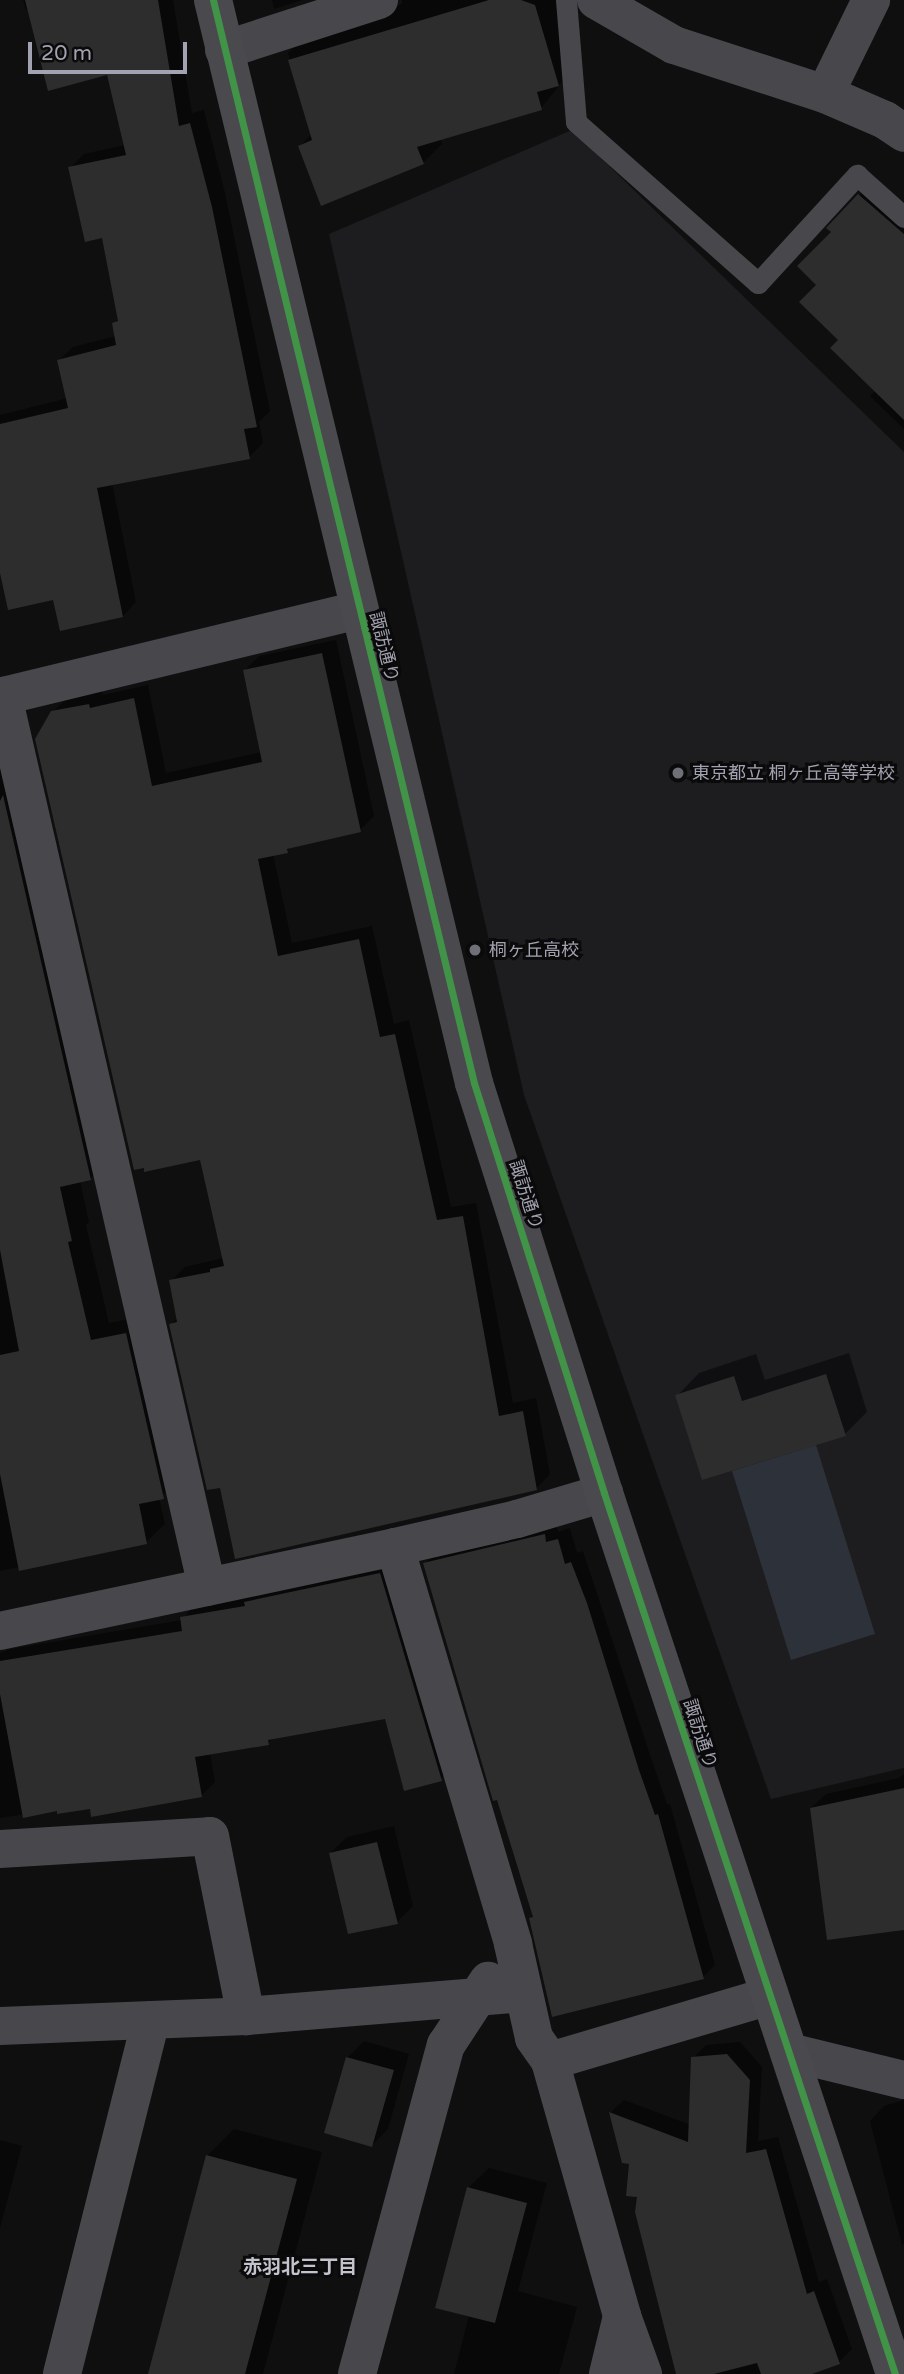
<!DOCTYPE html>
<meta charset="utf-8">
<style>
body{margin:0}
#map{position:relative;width:904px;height:2374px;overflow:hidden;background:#0f0f10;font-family:"Varela Round","Noto Sans JP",sans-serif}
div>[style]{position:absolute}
.built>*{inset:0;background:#1d1c1e}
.water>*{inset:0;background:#2d3139}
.shadow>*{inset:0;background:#0007}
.building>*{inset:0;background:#2d2d2e}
.lane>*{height:21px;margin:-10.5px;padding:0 10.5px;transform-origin:10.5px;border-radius:10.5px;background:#48484c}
.street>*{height:38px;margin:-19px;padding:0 19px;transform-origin:19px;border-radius:19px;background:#48484c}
.secondary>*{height:38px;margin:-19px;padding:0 19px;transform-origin:19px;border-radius:19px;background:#4a4a4e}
.cycleway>*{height:7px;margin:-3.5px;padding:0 3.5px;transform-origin:3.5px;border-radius:3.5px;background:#419447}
.dots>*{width:19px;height:19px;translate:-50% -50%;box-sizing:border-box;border:4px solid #0a0a0b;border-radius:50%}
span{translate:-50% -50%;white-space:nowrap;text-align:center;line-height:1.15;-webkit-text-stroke:6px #0a0a0b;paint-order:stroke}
.street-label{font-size:18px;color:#a2a3b0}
.poi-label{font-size:18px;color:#a2a3b0}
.left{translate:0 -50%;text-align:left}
.neighbourhood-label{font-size:19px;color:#c2c3cc;font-weight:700}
.scale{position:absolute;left:28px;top:42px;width:159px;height:32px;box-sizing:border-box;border:4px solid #a2a3b0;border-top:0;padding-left:9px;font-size:21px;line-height:24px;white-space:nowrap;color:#a2a3b0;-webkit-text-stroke:5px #0a0a0b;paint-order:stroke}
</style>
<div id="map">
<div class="built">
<i style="clip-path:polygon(572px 130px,904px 452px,904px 1768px,771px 1799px,524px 1095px,329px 234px)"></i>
</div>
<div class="water">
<i style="clip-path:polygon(816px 1445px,875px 1634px,791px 1660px,732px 1471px)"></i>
</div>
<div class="shadow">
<i style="clip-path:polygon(23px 0,173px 0,192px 113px,204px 110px,225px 193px,270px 411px,259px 422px,263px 443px,249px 457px,112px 483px,136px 602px,123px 616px,55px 598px,0 520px,0 415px,68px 398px,59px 360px,73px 347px,116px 336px,114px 324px,120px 318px,104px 236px,70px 168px,84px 154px,125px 145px,108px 73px,30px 9px,26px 10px)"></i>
<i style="clip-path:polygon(272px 0,302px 0,274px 9px)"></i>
<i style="clip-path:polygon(402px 0,557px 0,576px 65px,541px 108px,440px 139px,442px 144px,423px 163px,300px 146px,312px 134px,288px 53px,307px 35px,402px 4px)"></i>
<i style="clip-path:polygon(874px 180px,904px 207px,904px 429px,870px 396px,876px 390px,841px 339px,818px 285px,833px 232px,829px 228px)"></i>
<i style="clip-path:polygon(336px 640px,374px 816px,360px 830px,292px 846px,287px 851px,273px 854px,292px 943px,372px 926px,394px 1024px,409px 1020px,451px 1207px,476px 1203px,513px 1403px,536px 1398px,550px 1474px,536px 1489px,221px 1486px,171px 1324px,178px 1318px,171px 1281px,185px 1267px,223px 1258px,201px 1158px,53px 712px,67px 698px,103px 691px,103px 695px,148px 685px,166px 773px,262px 752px,245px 670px,259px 656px)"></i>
<i style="clip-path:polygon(0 758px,109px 1160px,91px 1178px,80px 1181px,89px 1222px,86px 1225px,109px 1323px,144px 1316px,182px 1479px,159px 1498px,165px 1524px,146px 1542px,0 1571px)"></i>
<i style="clip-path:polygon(849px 1353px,867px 1412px,845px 1434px,677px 1396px,699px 1373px,756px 1354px,765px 1380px)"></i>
<i style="clip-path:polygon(556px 1523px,558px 1532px,570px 1528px,577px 1553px,583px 1551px,651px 1758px,667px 1804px,670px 1804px,715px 1965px,703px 1977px,531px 1918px,534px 1915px,425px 1564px,436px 1552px)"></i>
<i style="clip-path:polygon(393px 1560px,454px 1765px,441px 1779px,386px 1717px,274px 1737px,268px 1743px,210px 1753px,215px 1782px,201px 1796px,58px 1809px,0 1818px,0 1653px,10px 1649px,182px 1620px,195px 1604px)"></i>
<i style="clip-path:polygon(904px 1774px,904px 1928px,811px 1808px,826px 1794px,899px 1778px)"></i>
<i style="clip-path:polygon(394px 1826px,413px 1906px,397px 1922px,330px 1853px,347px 1837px)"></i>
<i style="clip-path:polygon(364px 2041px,409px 2054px,388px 2129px,372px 2145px,347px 2058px)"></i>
<i style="clip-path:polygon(740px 2042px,762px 2067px,758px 2141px,778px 2137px,819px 2282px,827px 2279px,852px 2349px,839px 2362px,806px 2374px,678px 2374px,631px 2162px,624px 2161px,611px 2112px,624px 2100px,691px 2125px,693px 2058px,706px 2045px)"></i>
<i style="clip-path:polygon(904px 2100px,904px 2244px,902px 2245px,870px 2121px,884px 2106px)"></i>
<i style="clip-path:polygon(234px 2129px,322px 2152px,263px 2374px,150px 2374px,207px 2156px)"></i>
<i style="clip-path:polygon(0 2140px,22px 2146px,0 2228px)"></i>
<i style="clip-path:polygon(489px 2168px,547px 2183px,518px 2291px,577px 2307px,559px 2374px,454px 2374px,469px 2315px,468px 2188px)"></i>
</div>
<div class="building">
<i style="clip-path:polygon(25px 0,158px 0,179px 126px,190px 123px,212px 207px,257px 427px,244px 429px,250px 459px,97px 488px,123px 617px,60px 631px,53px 600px,8px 610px,0 573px,0 424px,68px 408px,57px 360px,116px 345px,112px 323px,118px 321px,102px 238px,85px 242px,68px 167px,126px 155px,107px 75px,48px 91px)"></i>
<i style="clip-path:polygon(489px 0,521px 0,535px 5px,559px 86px,537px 92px,542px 110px,417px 147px,424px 164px,321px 206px,298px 146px,312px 140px,288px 60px)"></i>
<i style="clip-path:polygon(858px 194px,904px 234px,904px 420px,830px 348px,838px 340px,799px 302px,816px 285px,797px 266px,831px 232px,826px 228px)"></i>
<i style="clip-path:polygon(322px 653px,361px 832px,287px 849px,288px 853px,258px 859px,278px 956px,359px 939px,380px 1037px,395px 1034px,437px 1220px,463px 1216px,499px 1416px,523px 1411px,537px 1490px,235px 1559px,220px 1488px,207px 1490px,169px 1324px,177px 1322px,169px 1280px,210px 1272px,210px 1269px,224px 1266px,200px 1160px,144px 1172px,144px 1168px,134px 1170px,35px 739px,51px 711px,89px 704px,90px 708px,134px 698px,152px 786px,262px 762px,243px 670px)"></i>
<i style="clip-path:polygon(3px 795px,91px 1180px,60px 1187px,72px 1241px,68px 1242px,91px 1340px,126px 1333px,164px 1499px,139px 1504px,147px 1544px,19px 1571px,0 1474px,0 1355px,19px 1351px,0 1250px,0 801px)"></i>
<i style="clip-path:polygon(826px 1374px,846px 1436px,702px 1480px,675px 1395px,734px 1376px,742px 1401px)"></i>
<i style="clip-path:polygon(545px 1534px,546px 1542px,558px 1539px,565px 1564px,571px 1562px,587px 1603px,639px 1770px,655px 1815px,658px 1814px,704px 1979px,552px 2017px,529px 1918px,533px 1917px,497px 1800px,493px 1801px,423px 1563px)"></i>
<i style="clip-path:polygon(380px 1573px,442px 1781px,404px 1791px,385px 1719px,268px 1740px,269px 1745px,195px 1757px,202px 1797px,91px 1817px,90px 1809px,57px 1814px,57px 1811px,23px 1818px,0 1694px,0 1661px,182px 1631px,180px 1617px,245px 1606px,244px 1602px)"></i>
<i style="clip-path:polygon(904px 1788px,904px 1930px,827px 1940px,810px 1808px)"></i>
<i style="clip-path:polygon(377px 1842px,398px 1924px,348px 1934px,329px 1853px)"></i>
<i style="clip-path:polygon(727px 2054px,750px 2080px,746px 2153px,766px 2149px,807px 2294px,814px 2291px,840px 2364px,812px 2374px,761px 2374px,757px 2363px,714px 2374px,676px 2374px,635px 2212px,637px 2197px,626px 2196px,629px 2164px,622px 2163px,609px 2112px,688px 2142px,691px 2057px)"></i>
<i style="clip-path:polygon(346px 2057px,394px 2070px,372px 2147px,324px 2133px)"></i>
<i style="clip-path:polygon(206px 2155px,297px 2179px,245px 2374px,148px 2374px)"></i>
<i style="clip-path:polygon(467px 2187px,527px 2203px,495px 2323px,435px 2308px)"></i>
</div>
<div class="lane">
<i style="left:566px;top:0;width:122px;rotate:85.3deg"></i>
<i style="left:576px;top:122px;width:243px;rotate:41.5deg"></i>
<i style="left:758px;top:283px;width:147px;rotate:-47.5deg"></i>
<i style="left:857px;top:175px;width:63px;rotate:41.8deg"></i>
</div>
<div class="street">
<i style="left:596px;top:0;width:90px;rotate:30deg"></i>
<i style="left:674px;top:45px;width:159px;rotate:18deg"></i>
<i style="left:825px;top:94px;width:65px;rotate:23.4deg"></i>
<i style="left:885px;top:120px;width:23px;rotate:34deg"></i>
<i style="left:224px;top:50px;width:163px;rotate:-17.9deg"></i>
<i style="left:825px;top:94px;width:105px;rotate:-63.9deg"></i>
<i style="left:3px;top:696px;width:914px;rotate:77.1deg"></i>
<i style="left:0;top:701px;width:6px;rotate:-59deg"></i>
<i style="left:3px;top:696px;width:366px;rotate:-13.6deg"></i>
<i style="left:395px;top:1547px;width:414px;rotate:73.4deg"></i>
<i style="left:513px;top:1944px;width:96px;rotate:77.4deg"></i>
<i style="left:534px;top:2038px;width:28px;rotate:55deg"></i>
<i style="left:550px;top:2061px;width:265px;rotate:74.2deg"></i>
<i style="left:622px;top:2316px;width:62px;rotate:70.1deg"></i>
<i style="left:0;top:1631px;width:404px;rotate:-12deg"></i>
<i style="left:395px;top:1547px;width:125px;rotate:-12.9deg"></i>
<i style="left:517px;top:1519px;width:91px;rotate:-16.6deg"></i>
<i style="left:0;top:1849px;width:210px;rotate:-3.5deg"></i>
<i style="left:210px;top:1836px;width:184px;rotate:78.7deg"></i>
<i style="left:0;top:2026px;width:246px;rotate:-2.3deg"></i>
<i style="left:246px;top:2016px;width:278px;rotate:-4.7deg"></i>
<i style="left:789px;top:2052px;width:118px;rotate:13.7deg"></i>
<i style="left:550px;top:2061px;width:229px;rotate:-16.5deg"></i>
<i style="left:62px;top:2374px;width:365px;rotate:-75.9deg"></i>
<i style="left:357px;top:2374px;width:341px;rotate:-74.9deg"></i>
<i style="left:446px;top:2045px;width:77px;rotate:-56.7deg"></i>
<i style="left:608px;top:2374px;width:60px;rotate:-76.4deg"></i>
</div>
<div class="secondary">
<i style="left:213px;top:0;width:1114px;rotate:76.45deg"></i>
<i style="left:474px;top:1083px;width:430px;rotate:72.4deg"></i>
<i style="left:604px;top:1493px;width:928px;rotate:71.72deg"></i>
</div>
<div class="cycleway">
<i style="left:213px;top:0;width:1114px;rotate:76.45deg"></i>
<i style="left:474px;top:1083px;width:430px;rotate:72.4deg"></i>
<i style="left:604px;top:1493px;width:928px;rotate:71.72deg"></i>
</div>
<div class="dots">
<i style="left:678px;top:773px;background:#6f6f78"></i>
<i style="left:475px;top:950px;background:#6f6f78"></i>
</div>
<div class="street-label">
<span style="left:384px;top:647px;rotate:76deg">諏訪通り</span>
<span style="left:526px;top:1195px;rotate:72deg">諏訪通り</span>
<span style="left:700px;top:1734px;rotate:72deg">諏訪通り</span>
</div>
<div class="poi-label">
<span class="left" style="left:692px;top:773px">東京都立 桐ヶ丘高等学校</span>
<span class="left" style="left:489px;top:950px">桐ヶ丘高校</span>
</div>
<div class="neighbourhood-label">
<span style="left:300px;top:2268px">赤羽北三丁目</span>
</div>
<div class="scale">20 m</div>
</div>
